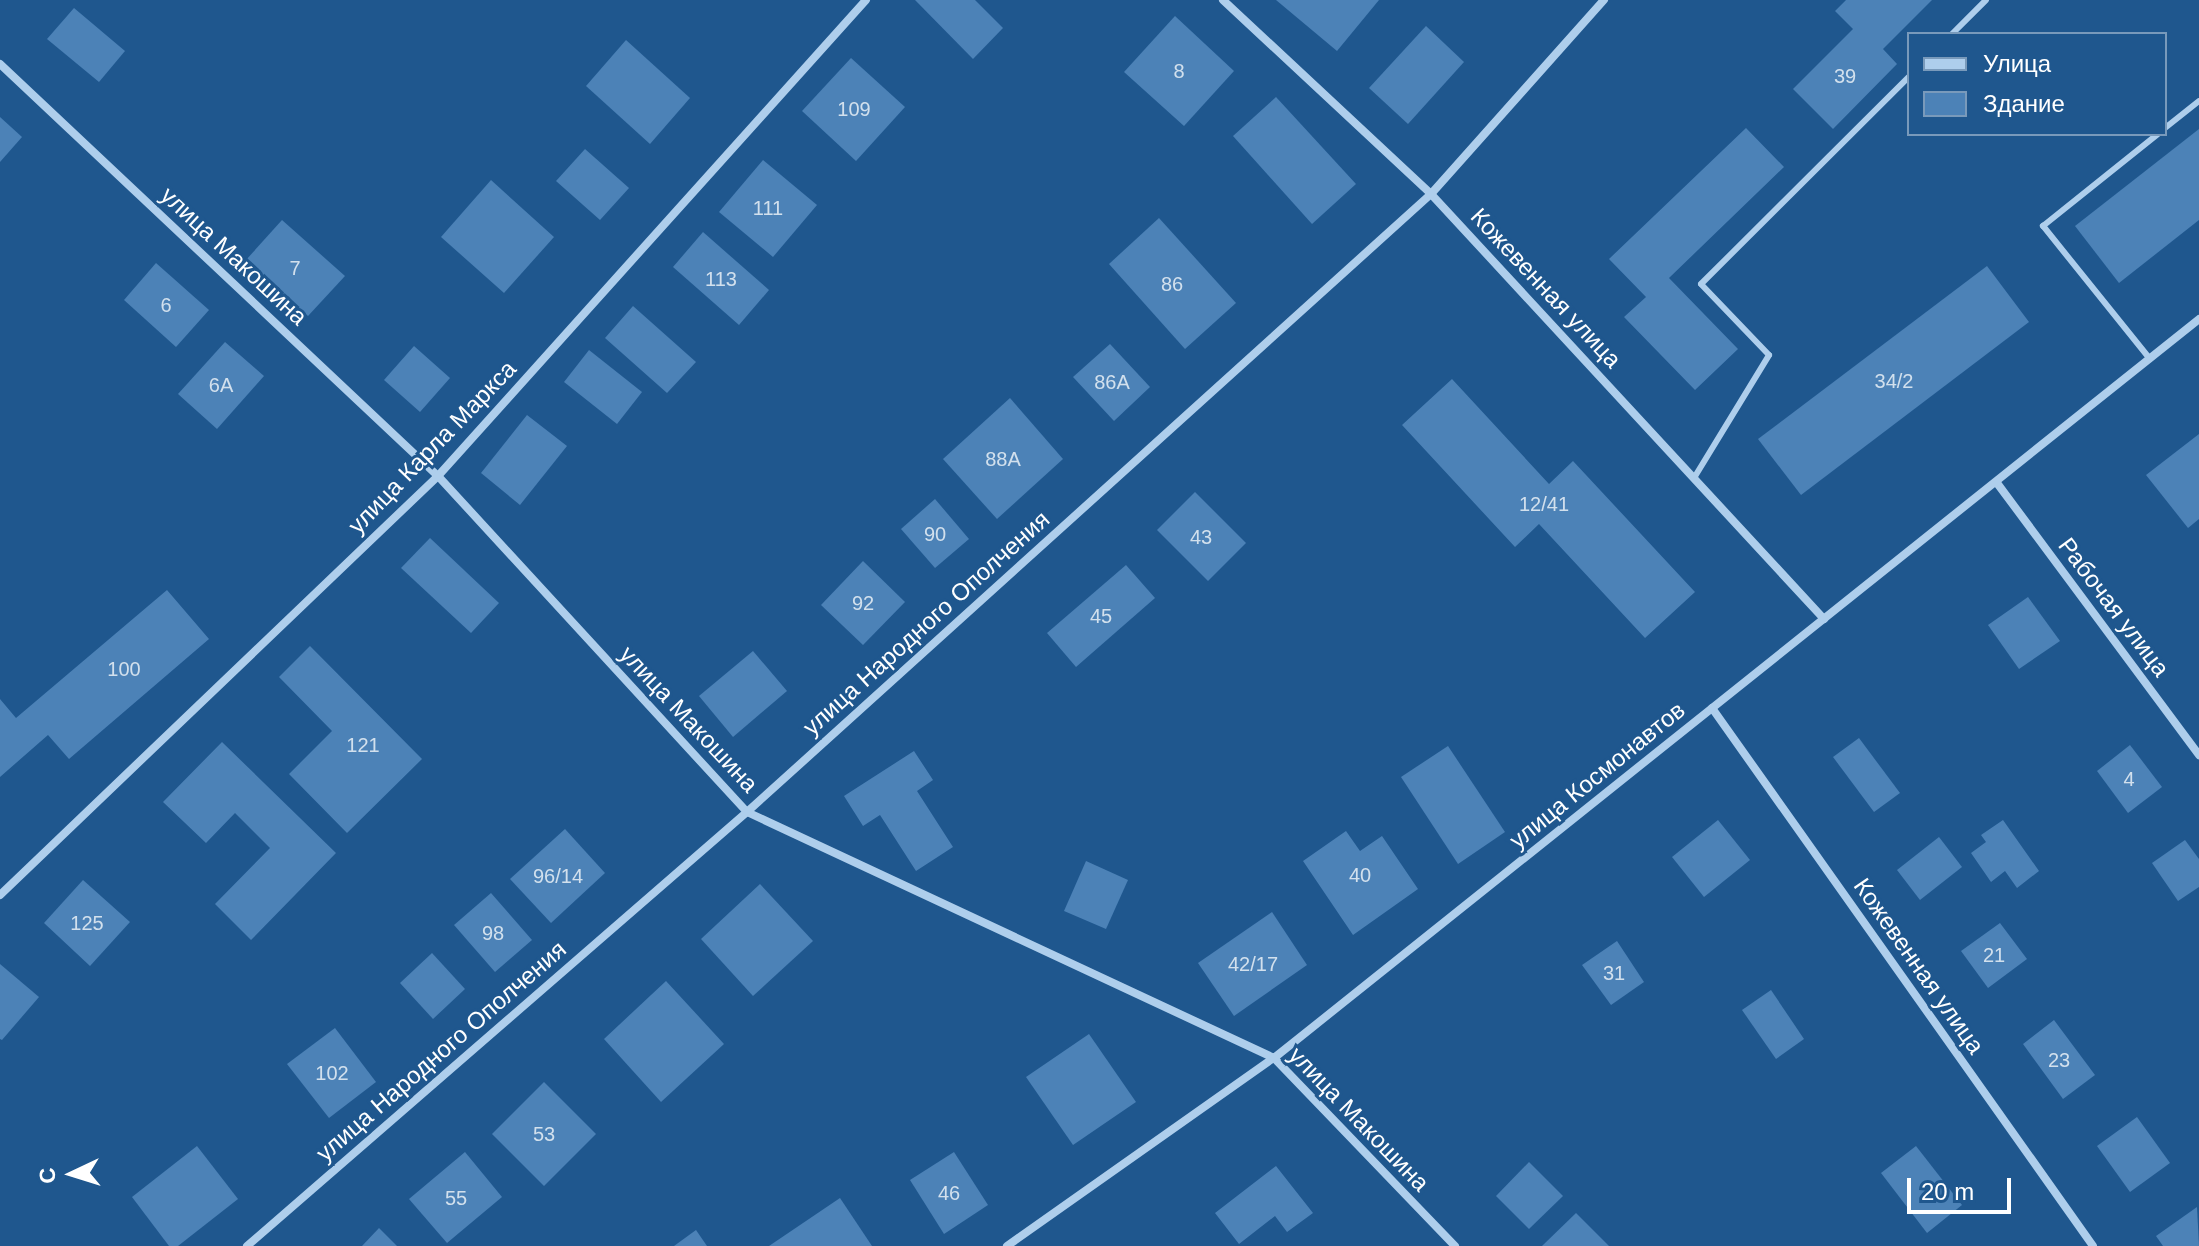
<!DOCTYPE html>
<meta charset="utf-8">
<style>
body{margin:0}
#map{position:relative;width:2199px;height:1246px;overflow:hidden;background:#1f578e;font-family:Helvetica,sans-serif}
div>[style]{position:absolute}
.building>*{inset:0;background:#4c82b7}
.service>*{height:6px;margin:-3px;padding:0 3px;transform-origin:3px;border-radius:3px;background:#aeceec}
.minor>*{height:8px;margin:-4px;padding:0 4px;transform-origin:4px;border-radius:4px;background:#aeceec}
span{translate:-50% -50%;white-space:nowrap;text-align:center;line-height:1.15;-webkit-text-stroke:6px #1f578e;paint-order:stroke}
.number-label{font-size:20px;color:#d2e0ed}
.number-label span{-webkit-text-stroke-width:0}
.street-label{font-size:24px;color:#fff}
.legend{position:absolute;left:1907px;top:32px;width:260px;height:104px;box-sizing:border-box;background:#1f578e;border:2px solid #799abb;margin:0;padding:10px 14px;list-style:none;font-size:24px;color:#fff}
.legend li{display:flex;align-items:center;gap:16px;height:40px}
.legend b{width:40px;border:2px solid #799abb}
.north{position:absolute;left:32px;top:1134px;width:80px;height:80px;-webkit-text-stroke:6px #1f578e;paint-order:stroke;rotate:266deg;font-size:22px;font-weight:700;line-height:32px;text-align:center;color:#fff}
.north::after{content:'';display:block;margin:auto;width:28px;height:36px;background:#fff;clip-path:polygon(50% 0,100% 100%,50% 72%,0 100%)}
.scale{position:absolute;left:1907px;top:1178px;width:104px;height:36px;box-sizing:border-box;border:4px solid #fff;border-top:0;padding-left:10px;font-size:24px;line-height:28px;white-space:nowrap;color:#fff;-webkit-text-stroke:6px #1f578e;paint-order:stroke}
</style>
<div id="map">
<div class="building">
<i style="clip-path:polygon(915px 0,975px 0,1003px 28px,973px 59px)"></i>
<i style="clip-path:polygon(1276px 0,1379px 0,1337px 51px)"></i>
<i style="clip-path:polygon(1846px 0,1932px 0,1883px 49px,1897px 64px,1833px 129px,1793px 89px,1853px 29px,1835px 11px)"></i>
<i style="clip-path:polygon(74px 8px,125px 51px,99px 82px,47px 39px)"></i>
<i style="clip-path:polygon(1175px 16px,1234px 71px,1184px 126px,1124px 72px)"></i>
<i style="clip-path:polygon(1426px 26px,1464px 62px,1408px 124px,1369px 88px)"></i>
<i style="clip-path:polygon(626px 40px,690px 98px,650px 144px,586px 86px)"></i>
<i style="clip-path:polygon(851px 58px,905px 107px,856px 161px,802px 111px)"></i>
<i style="clip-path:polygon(1276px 97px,1356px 184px,1312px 224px,1233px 136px)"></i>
<i style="clip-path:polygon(0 117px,22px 137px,0 162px)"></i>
<i style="clip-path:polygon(1746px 128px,1784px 167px,1669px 278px,1738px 349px,1695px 390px,1624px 317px,1646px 297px,1609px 259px)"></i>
<i style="clip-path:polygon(2199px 129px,2199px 220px,2119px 283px,2075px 226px)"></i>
<i style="clip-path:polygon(585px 149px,629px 188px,600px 220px,556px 181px)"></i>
<i style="clip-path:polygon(763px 160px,817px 205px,773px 257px,719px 212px)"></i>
<i style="clip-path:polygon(491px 180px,554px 237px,504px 293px,441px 237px)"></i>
<i style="clip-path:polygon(1159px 218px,1236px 303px,1185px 349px,1109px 264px)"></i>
<i style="clip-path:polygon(282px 220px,345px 276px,308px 316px,246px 260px)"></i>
<i style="clip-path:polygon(703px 232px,769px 290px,739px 325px,673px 267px)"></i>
<i style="clip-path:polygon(156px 263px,209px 310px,176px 347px,124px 300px)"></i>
<i style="clip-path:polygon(1987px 266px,2029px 322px,1801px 495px,1758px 439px)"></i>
<i style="clip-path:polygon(633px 306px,696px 362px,667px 393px,605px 338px)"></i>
<i style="clip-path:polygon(225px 342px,264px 376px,217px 429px,178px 394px)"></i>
<i style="clip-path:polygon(1110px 344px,1150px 387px,1114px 421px,1073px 377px)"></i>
<i style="clip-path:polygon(414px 346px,450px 378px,420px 412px,384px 380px)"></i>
<i style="clip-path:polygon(589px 350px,642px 392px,617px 424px,564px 382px)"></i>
<i style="clip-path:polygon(1452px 379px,1549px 484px,1573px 461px,1695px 592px,1645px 638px,1539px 524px,1515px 547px,1402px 425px)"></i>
<i style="clip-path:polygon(1010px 398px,1063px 459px,997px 519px,943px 459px)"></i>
<i style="clip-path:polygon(527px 415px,567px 446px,520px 505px,481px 473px)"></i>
<i style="clip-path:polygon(2199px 434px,2199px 519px,2188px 528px,2146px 475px)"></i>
<i style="clip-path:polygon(1195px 492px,1246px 543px,1208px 581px,1157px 530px)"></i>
<i style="clip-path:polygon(935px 499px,969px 539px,935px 568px,901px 529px)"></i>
<i style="clip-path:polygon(430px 538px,499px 603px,471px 633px,401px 568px)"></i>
<i style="clip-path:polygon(863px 561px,905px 602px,863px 645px,821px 605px)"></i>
<i style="clip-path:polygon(1126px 565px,1155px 598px,1076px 667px,1047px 633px)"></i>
<i style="clip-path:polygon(167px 590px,209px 639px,69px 759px,48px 735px,0 777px,0 699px,16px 718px)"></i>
<i style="clip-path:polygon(2028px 597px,2060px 641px,2019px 669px,1988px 625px)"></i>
<i style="clip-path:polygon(310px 646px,422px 759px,347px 833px,289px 774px,332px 731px,279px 677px)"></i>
<i style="clip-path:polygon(753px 651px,787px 691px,733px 737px,699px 696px)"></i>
<i style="clip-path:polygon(1859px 738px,1900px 793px,1874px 812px,1833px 757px)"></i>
<i style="clip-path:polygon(222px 742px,336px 853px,251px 940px,215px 904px,270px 848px,235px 813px,206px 843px,163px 802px)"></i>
<i style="clip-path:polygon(2130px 745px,2162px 787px,2128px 813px,2097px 771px)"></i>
<i style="clip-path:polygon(1448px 746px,1505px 832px,1458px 864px,1401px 777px)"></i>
<i style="clip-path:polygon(914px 751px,933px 780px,917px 791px,953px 847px,916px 871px,880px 815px,863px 826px,844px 796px)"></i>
<i style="clip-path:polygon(1718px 820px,1750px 860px,1704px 897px,1672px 857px)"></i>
<i style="clip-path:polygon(2003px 820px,2039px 871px,2017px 888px,2005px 871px,1991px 882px,1971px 853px,1986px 842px,1981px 835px)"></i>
<i style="clip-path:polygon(565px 829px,605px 873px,551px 923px,510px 879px)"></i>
<i style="clip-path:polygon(1346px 831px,1360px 851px,1382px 836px,1418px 889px,1353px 935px,1303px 861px)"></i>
<i style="clip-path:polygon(1939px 837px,1962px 867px,1920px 900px,1897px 870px)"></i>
<i style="clip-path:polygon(2185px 840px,2199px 859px,2199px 887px,2178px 901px,2152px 863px)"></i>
<i style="clip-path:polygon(1086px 861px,1128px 880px,1106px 929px,1064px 911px)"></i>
<i style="clip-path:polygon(83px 880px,130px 922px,90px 966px,44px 923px)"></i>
<i style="clip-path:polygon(760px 884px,813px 941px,753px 996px,701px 939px)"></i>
<i style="clip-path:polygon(491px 893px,532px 940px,495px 972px,454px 925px)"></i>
<i style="clip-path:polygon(1272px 912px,1307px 965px,1234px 1016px,1198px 963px)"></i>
<i style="clip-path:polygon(2000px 923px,2027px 959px,1988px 988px,1961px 951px)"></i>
<i style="clip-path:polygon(1617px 941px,1644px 982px,1611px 1005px,1582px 965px)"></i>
<i style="clip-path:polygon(432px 953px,465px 989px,433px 1019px,400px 983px)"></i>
<i style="clip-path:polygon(0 964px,39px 997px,2px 1040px,0 1039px)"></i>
<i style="clip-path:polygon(666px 981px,724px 1044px,661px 1102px,604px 1039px)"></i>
<i style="clip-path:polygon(1771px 990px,1804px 1039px,1776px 1059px,1742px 1010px)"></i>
<i style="clip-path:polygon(2054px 1020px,2095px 1075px,2063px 1099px,2023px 1044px)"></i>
<i style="clip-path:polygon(335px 1028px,376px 1082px,329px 1118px,287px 1064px)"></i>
<i style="clip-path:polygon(1089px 1034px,1136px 1102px,1073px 1145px,1026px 1077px)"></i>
<i style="clip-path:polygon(544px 1082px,596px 1134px,544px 1186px,492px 1134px)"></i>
<i style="clip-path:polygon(2137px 1117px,2170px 1163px,2130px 1192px,2097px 1146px)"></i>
<i style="clip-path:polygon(197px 1146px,238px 1199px,178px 1246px,169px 1246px,132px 1197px)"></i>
<i style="clip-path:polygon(1916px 1146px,1962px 1205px,1927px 1233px,1881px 1173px)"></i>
<i style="clip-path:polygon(465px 1152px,502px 1197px,447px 1243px,409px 1199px)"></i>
<i style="clip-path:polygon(954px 1152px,988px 1205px,944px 1234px,910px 1180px)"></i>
<i style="clip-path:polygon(1529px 1162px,1563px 1196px,1529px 1229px,1496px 1196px)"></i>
<i style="clip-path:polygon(1276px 1166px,1313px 1213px,1287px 1232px,1275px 1216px,1239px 1244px,1215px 1213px)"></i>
<i style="clip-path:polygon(840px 1198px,872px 1246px,769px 1246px)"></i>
<i style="clip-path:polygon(2197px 1207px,2199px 1246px,2163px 1246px,2156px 1236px)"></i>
<i style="clip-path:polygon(1576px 1213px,1609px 1246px,1542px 1246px)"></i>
<i style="clip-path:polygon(379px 1228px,397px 1246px,362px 1246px)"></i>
<i style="clip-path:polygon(696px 1230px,707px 1246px,674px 1246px)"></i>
</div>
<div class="service">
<i style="left:1952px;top:34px;width:48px;rotate:-45deg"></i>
<i style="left:2165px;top:128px;width:43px;rotate:-38.5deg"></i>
<i style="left:2150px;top:359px;width:171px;rotate:-128.8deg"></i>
<i style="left:2043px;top:226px;width:147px;rotate:-38.7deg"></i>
<i style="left:1694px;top:478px;width:144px;rotate:-58.6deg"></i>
<i style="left:1769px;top:355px;width:98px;rotate:-133.8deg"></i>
<i style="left:1701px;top:284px;width:293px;rotate:-44.9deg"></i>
</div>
<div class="minor">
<i style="left:1223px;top:0;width:284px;rotate:43deg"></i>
<i style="left:1431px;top:194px;width:579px;rotate:47.24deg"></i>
<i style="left:0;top:64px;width:601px;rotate:43.25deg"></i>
<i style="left:438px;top:476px;width:456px;rotate:47.4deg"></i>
<i style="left:747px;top:812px;width:582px;rotate:25.02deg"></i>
<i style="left:1274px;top:1058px;width:261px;rotate:46.1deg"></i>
<i style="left:1997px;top:483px;width:339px;rotate:53.4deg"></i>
<i style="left:1712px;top:708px;width:659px;rotate:54.69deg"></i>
<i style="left:0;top:895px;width:606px;rotate:-43.73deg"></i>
<i style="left:438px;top:476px;width:640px;rotate:-48.04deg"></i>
<i style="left:247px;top:1246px;width:662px;rotate:-40.96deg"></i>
<i style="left:747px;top:812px;width:922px;rotate:-42.1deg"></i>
<i style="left:1431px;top:194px;width:260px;rotate:-48.3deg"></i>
<i style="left:1007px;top:1246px;width:327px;rotate:-35.2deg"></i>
<i style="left:1274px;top:1058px;width:1184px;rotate:-38.62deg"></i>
</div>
<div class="number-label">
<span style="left:1179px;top:71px">8</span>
<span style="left:1845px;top:76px">39</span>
<span style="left:854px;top:109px">109</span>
<span style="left:768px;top:208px">111</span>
<span style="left:295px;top:268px">7</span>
<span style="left:721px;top:279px">113</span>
<span style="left:1172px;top:284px">86</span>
<span style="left:166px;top:305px">6</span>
<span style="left:1894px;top:381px">34/2</span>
<span style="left:1112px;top:382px">86А</span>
<span style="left:221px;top:385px">6А</span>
<span style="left:1003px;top:459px">88А</span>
<span style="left:1544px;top:504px">12/41</span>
<span style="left:935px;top:534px">90</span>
<span style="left:1201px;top:537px">43</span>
<span style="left:863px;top:603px">92</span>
<span style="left:1101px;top:616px">45</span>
<span style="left:124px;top:669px">100</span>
<span style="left:363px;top:745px">121</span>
<span style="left:2129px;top:779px">4</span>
<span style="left:1360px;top:875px">40</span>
<span style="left:558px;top:876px">96/14</span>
<span style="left:87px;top:923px">125</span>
<span style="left:493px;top:933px">98</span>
<span style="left:1994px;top:955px">21</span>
<span style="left:1253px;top:964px">42/17</span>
<span style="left:1614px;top:973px">31</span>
<span style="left:2059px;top:1060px">23</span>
<span style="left:332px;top:1073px">102</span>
<span style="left:544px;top:1134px">53</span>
<span style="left:949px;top:1193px">46</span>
<span style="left:456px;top:1198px">55</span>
</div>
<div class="street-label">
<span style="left:234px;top:256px;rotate:43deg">улица Макошина</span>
<span style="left:1546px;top:288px;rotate:47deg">Кожевенная улица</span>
<span style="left:432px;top:447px;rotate:-46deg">улица Карла Маркса</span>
<span style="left:2114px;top:607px;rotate:53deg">Рабочая улица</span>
<span style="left:926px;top:623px;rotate:-42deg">улица Народного Ополчения</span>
<span style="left:689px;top:719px;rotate:47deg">улица Макошина</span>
<span style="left:1597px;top:775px;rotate:-39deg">улица Космонавтов</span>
<span style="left:1919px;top:966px;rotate:55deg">Кожевенная улица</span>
<span style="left:441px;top:1051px;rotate:-41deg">улица Народного Ополчения</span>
<span style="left:1359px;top:1119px;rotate:46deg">улица Макошина</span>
</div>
<ul class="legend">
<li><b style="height:10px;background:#aeceec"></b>Улица</li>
<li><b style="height:22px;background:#4c82b7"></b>Здание</li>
</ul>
<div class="north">С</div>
<div class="scale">20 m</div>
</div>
